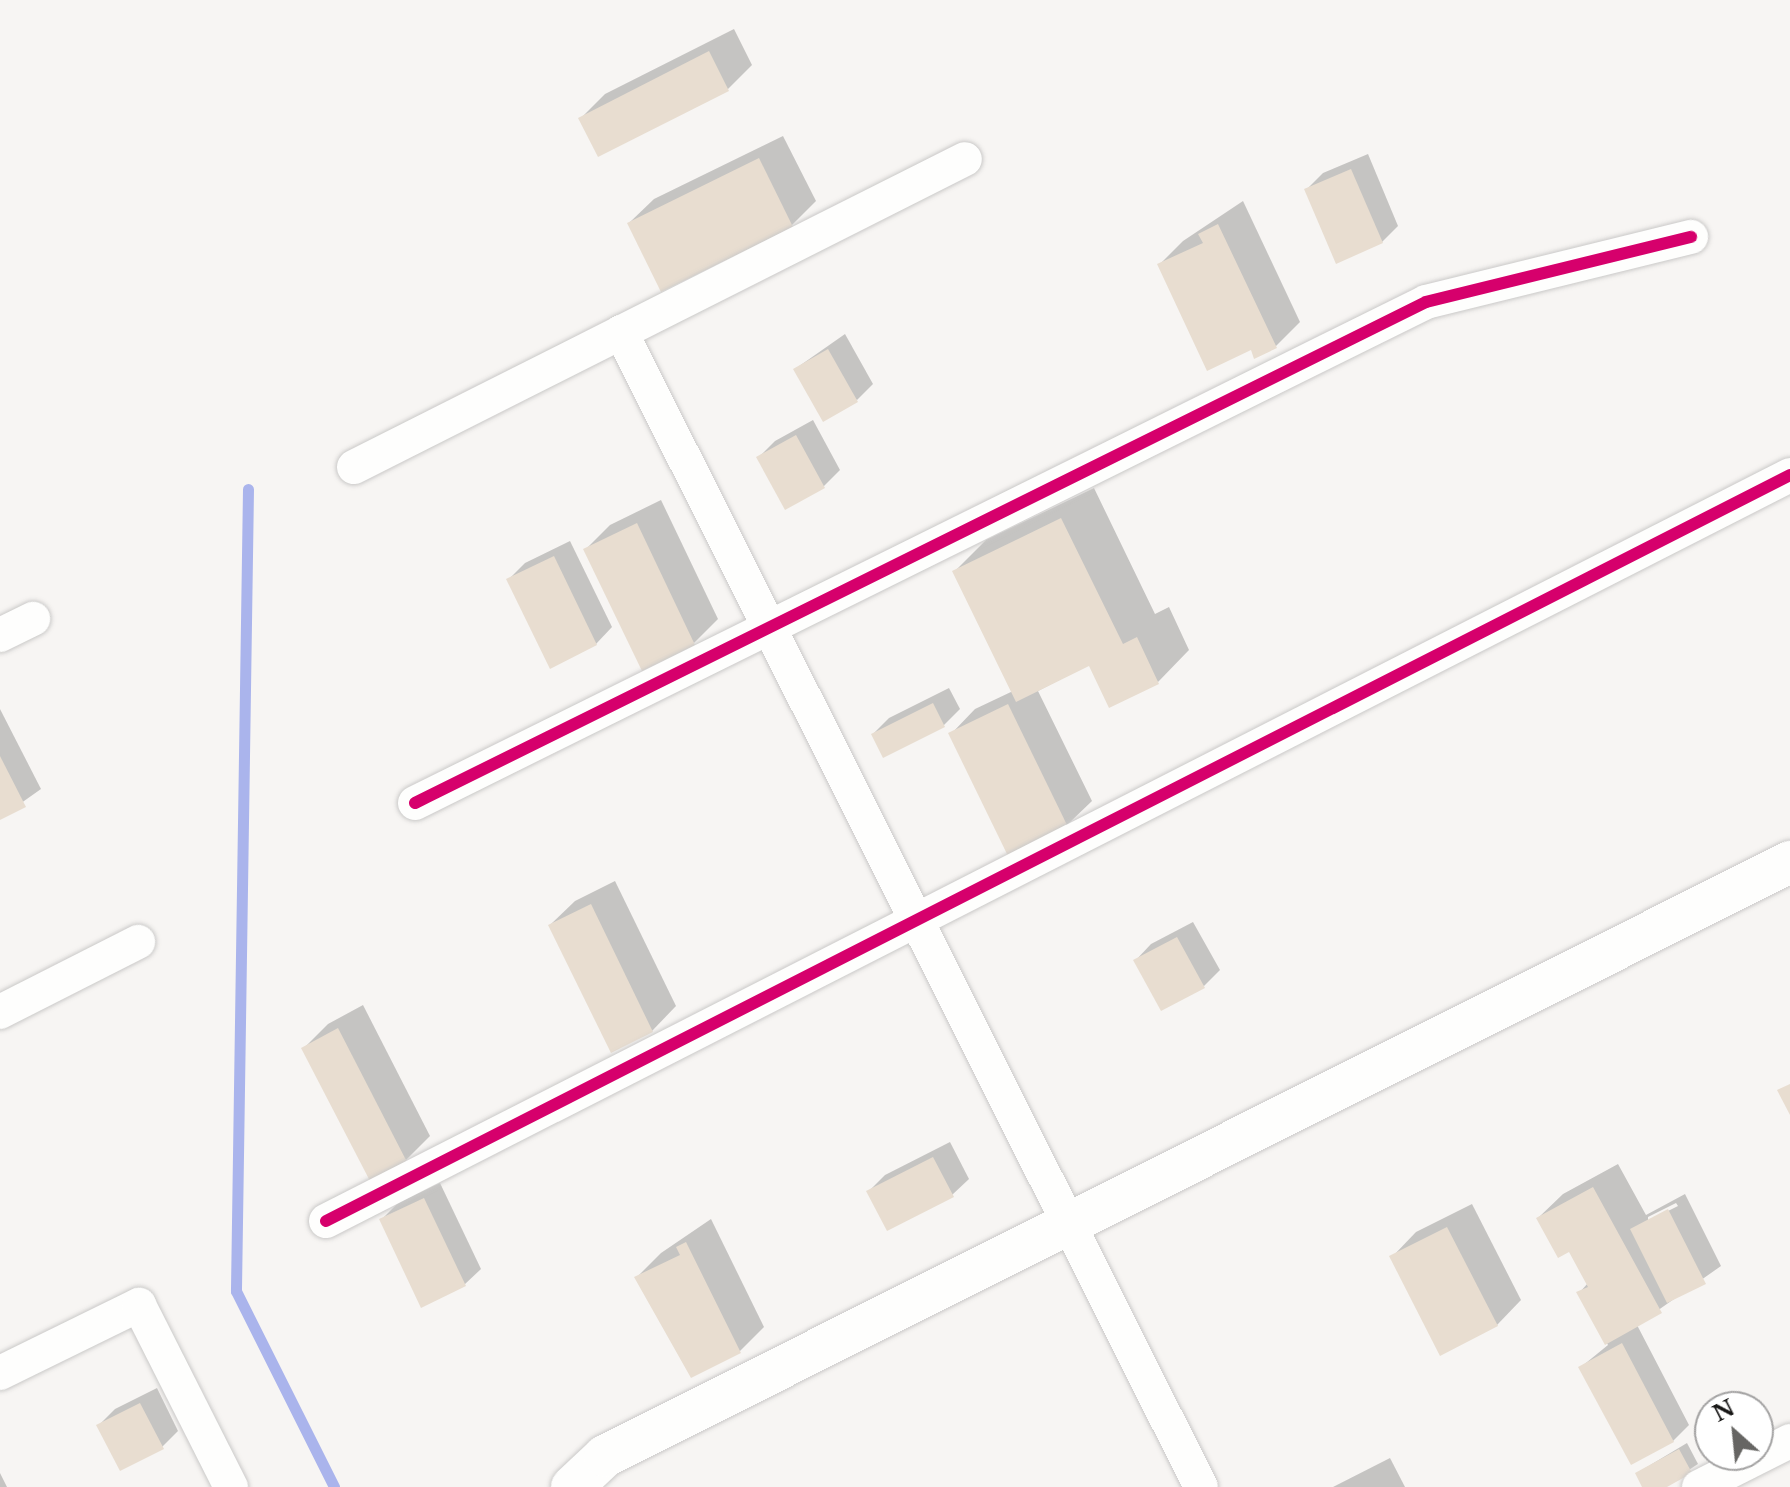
<!DOCTYPE html>
<html>
<head>
<meta charset="utf-8">
<style>
	body { margin:0 }
	#map { position:relative; width:1790px; height:1487px; overflow:hidden; background:#f7f5f3; font-family:"Libre Baskerville",serif }
	div>[style] { position:absolute }
	.shadow>* { inset:0; background:#0003 }
	.stream>* { height:11px; margin:-5.5px; padding:0 5.5px; transform-origin:5.5px; border-radius:5.5px; background:#aab4ec }
	.building>* { inset:0; background:#e8ddd0 }
	.roads { filter:drop-shadow(0 0 2px #cac9c8) drop-shadow(0 0 2px #cac9c8) }
	.minor>* { height:34px; margin:-17px; padding:0 17px; transform-origin:17px; border-radius:17px; background:#fefefd }
	.tertiary>* { height:42px; margin:-21px; padding:0 21px; transform-origin:21px; border-radius:21px; background:#fefefd }
	.cycleway>* { height:12px; margin:-6px; padding:0 6px; transform-origin:6px; border-radius:6px; background:#d6006c }
	span { translate:-50% -50%; white-space:nowrap; text-align:center; line-height:1.15; -webkit-text-stroke:8px #fff; paint-order:stroke }
	.north { position:absolute; left:1694px; top:1391px; width:80px; height:80px; box-sizing:border-box; background:#fff; border:2px solid #a3a2a2; border-radius:50%; rotate:333deg; font-size:22px; font-weight:700; line-height:32px; text-align:center; color:#181716 }
	.north::after { content:''; display:block; margin:auto; width:28px; height:36px; background:#666563; clip-path:polygon(50% 0,100% 100%,50% 72%,0 100%) }
</style>
</head>
<body>
<div id="map">
	<div class="shadow">
		<div style="clip-path:polygon(734px 29px,752px 65px,728px 89px,581px 118px,605px 94px)"></div>
		<div style="clip-path:polygon(783px 136px,816px 201px,791px 226px,629px 223px,654px 199px)"></div>
		<div style="clip-path:polygon(1368px 154px,1398px 226px,1382px 242px,1307px 189px,1323px 173px)"></div>
		<div style="clip-path:polygon(1243px 201px,1300px 322px,1276px 346px,1252px 347px,1159px 265px,1183px 241px)"></div>
		<div style="clip-path:polygon(845px 334px,873px 384px,857px 400px,795px 369px)"></div>
		<div style="clip-path:polygon(813px 420px,840px 470px,824px 486px,786px 507px,759px 457px,775px 441px)"></div>
		<div style="clip-path:polygon(1094px 488px,1155px 614px,1169px 607px,1189px 650px,1158px 682px,1090px 664px,1038px 691px,1092px 801px,1067px 825px,951px 734px,975px 709px,1013px 691px,954px 572px,986px 540px)"></div>
		<div style="clip-path:polygon(661px 500px,718px 619px,694px 643px,586px 549px,610px 525px)"></div>
		<div style="clip-path:polygon(570px 541px,612px 627px,596px 644px,509px 579px,525px 563px)"></div>
		<div style="clip-path:polygon(949px 688px,960px 709px,944px 725px,873px 734px,889px 718px)"></div>
		<div style="clip-path:polygon(0 709px,41px 789px,0 818px)"></div>
		<div style="clip-path:polygon(615px 881px,676px 1006px,652px 1031px,550px 925px,575px 901px)"></div>
		<div style="clip-path:polygon(1193px 922px,1220px 970px,1204px 986px,1135px 961px,1151px 944px)"></div>
		<div style="clip-path:polygon(363px 1005px,430px 1136px,406px 1160px,304px 1048px,328px 1024px)"></div>
		<div style="clip-path:polygon(950px 1142px,969px 1179px,952px 1195px,869px 1191px,885px 1175px)"></div>
		<div style="clip-path:polygon(evenodd,1618px 1164px,1646px 1215px,1685px 1194px,1721px 1266px,1637px 1325px,1689px 1425px,1673px 1441px,1581px 1367px,1608px 1345px,1579px 1293px,1588px 1283px,1570px 1249px,1538px 1218px,1563px 1194px,1618px 1164px,1676px 1203px,1678px 1206px,1648px 1221px,1648px 1217px,1676px 1203px)"></div>
		<div style="clip-path:polygon(440px 1183px,481px 1269px,464px 1285px,382px 1219px,398px 1203px)"></div>
		<div style="clip-path:polygon(1472px 1204px,1521px 1300px,1497px 1325px,1392px 1257px,1416px 1232px)"></div>
		<div style="clip-path:polygon(711px 1219px,764px 1327px,740px 1351px,692px 1375px,636px 1278px,661px 1253px)"></div>
		<div style="clip-path:polygon(157px 1388px,178px 1431px,162px 1447px,99px 1425px,115px 1409px)"></div>
		<div style="clip-path:polygon(1687px 1443px,1698px 1464px,1663px 1487px,1645px 1487px,1637px 1473px)"></div>
		<div style="clip-path:polygon(1390px 1458px,1405px 1487px,1333px 1487px)"></div>
		<div style="clip-path:polygon(0 1473px,7px 1487px,0 1487px)"></div>
	</div>
	<div class="stream">
		<div style="left:248px;top:489px;width:802px;rotate:90.86deg"></div>
		<div style="left:236px;top:1291px;width:219px;rotate:63.4deg"></div>
	</div>
	<div class="building">
		<div style="clip-path:polygon(709px 51px,729px 91px,598px 157px,578px 118px)"></div>
		<div style="clip-path:polygon(759px 158px,793px 227px,661px 292px,627px 223px)"></div>
		<div style="clip-path:polygon(1351px 169px,1383px 243px,1336px 264px,1304px 189px)"></div>
		<div style="clip-path:polygon(1218px 224px,1277px 348px,1254px 359px,1251px 350px,1207px 371px,1157px 264px,1203px 243px,1198px 234px)"></div>
		<div style="clip-path:polygon(828px 349px,858px 402px,823px 422px,793px 369px)"></div>
		<div style="clip-path:polygon(796px 435px,825px 488px,785px 510px,756px 457px)"></div>
		<div style="clip-path:polygon(1061px 518px,1123px 644px,1137px 637px,1159px 684px,1109px 708px,1089px 666px,1016px 702px,952px 571px)"></div>
		<div style="clip-path:polygon(637px 523px,695px 645px,642px 671px,583px 549px)"></div>
		<div style="clip-path:polygon(554px 556px,597px 645px,550px 669px,506px 579px)"></div>
		<div style="clip-path:polygon(933px 703px,945px 727px,883px 758px,871px 734px)"></div>
		<div style="clip-path:polygon(1008px 704px,1068px 827px,1008px 856px,948px 733px)"></div>
		<div style="clip-path:polygon(0 756px,26px 807px,0 820px)"></div>
		<div style="clip-path:polygon(591px 904px,653px 1032px,611px 1053px,548px 925px)"></div>
		<div style="clip-path:polygon(1177px 937px,1205px 988px,1161px 1011px,1133px 960px)"></div>
		<div style="clip-path:polygon(338px 1028px,407px 1162px,370px 1181px,301px 1048px)"></div>
		<div style="clip-path:polygon(1790px 1084px,1790px 1115px,1777px 1090px)"></div>
		<div style="clip-path:polygon(933px 1157px,954px 1197px,887px 1231px,866px 1191px)"></div>
		<div style="clip-path:polygon(1593px 1187px,1662px 1313px,1605px 1345px,1576px 1292px,1588px 1287px,1569px 1252px,1558px 1258px,1536px 1218px)"></div>
		<div style="clip-path:polygon(424px 1198px,466px 1286px,421px 1308px,379px 1219px)"></div>
		<div style="clip-path:polygon(1668px 1209px,1706px 1284px,1667px 1303px,1630px 1229px)"></div>
		<div style="clip-path:polygon(1447px 1227px,1498px 1326px,1440px 1356px,1389px 1256px)"></div>
		<div style="clip-path:polygon(686px 1242px,741px 1353px,691px 1378px,634px 1277px,680px 1255px,676px 1247px)"></div>
		<div style="clip-path:polygon(1622px 1343px,1674px 1442px,1631px 1465px,1578px 1367px)"></div>
		<div style="clip-path:polygon(140px 1403px,164px 1449px,120px 1471px,96px 1425px)"></div>
		<div style="clip-path:polygon(1679px 1449px,1692px 1473px,1667px 1487px,1642px 1487px,1635px 1473px)"></div>
	</div>
	<div class="roads">
		<div class="minor">
			<div style="left:621px;top:332px;width:1292px;rotate:63.34deg"></div>
			<div style="left:354px;top:467px;width:684px;rotate:-26.75deg"></div>
			<div style="left:0;top:635px;width:37px;rotate:-26deg"></div>
			<div style="left:415px;top:803px;width:1128px;rotate:-26.36deg"></div>
			<div style="left:1426px;top:302px;width:273px;rotate:-13.8deg"></div>
			<div style="left:0;top:1012px;width:155px;rotate:-26.9deg"></div>
			<div style="left:326px;top:1221px;width:1643px;rotate:-27deg"></div>
			<div style="left:0;top:1373px;width:155px;rotate:-26.1deg"></div>
			<div style="left:139px;top:1305px;width:204px;rotate:63.2deg"></div>
			<div style="left:1699px;top:1487px;width:102px;rotate:-26.8deg"></div>
		</div>
		<div class="tertiary">
			<div style="left:572px;top:1487px;width:45px;rotate:-43.2deg"></div>
			<div style="left:605px;top:1456px;width:1326px;rotate:-26.62deg"></div>
		</div>
	</div>
	<div class="cycleway">
		<div style="left:415px;top:803px;width:1128px;rotate:-26.36deg"></div>
		<div style="left:1426px;top:302px;width:273px;rotate:-13.8deg"></div>
		<div style="left:326px;top:1221px;width:1643px;rotate:-27deg"></div>
	</div>
	<div class="north">N</div>
</div>
</body>
</html>
